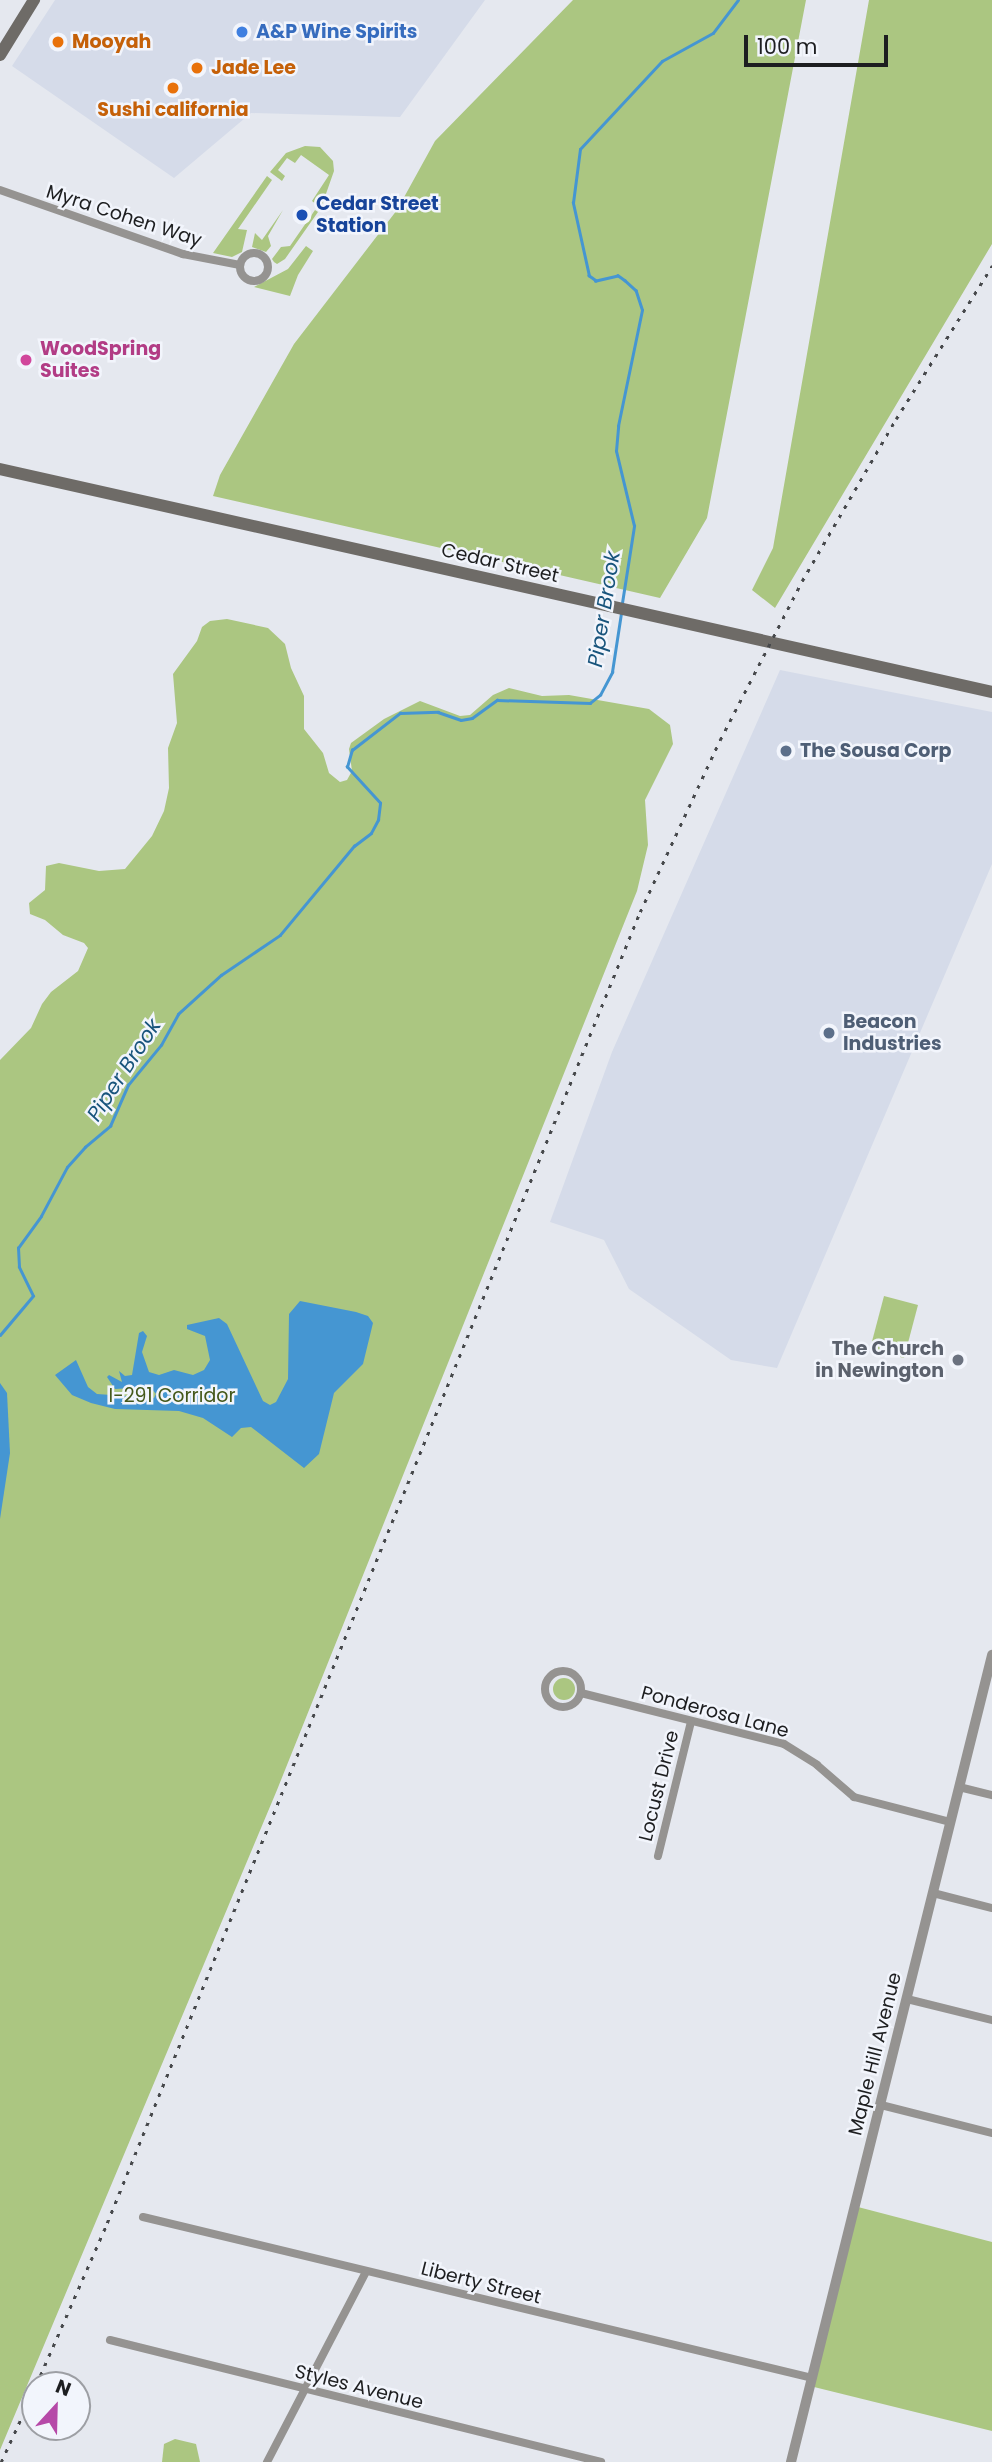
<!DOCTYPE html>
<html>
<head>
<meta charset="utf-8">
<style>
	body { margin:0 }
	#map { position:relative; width:992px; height:2462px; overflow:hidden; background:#e5e8ef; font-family:Poppins,sans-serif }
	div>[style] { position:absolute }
	.built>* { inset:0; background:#d5dbe9 }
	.green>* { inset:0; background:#abc681 }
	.round { border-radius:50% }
	.water>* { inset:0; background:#4596d2 }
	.stream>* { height:2.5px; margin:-1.25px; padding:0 1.25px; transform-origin:1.25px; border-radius:1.25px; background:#4596d2 }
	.minor>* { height:8px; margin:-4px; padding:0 4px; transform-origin:4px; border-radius:4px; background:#959391 }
	.minor>.ring { margin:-4px; padding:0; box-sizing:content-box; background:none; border:8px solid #959391; border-radius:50% }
	.tertiary>* { height:10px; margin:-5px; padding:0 5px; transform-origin:5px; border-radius:5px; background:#959391 }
	.secondary>* { height:12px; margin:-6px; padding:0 6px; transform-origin:6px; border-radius:6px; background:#6e6b67 }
	.rail>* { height:2.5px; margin-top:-1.25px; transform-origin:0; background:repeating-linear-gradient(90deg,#46484b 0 3.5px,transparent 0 10.5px) }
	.dots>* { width:19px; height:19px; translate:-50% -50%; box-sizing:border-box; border:4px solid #f2f5fc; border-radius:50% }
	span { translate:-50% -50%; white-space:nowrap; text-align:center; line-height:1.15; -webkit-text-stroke:5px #f2f5fc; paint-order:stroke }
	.shop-label { font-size:19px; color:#366cbe; font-weight:700 }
	.left { translate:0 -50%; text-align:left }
	.food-label { font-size:19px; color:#c56008; font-weight:700 }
	.transit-label { font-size:19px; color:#164399; font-weight:700 }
	.street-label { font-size:19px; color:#1d1e20 }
	.hotel-label { font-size:19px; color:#b23c85; font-weight:700 }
	.service-label { font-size:19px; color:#4e5e75; font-weight:700 }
	.worship-label { font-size:19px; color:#5b616d; font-weight:700 }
	.right { translate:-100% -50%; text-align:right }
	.park-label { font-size:19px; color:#44581a }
	.water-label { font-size:21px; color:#18547c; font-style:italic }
	.north { position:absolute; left:21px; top:2371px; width:70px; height:70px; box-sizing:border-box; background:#f2f5fc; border:2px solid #9d9fa4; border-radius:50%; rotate:22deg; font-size:19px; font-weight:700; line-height:28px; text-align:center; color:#1d1e20 }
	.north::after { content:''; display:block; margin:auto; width:24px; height:32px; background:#b649a8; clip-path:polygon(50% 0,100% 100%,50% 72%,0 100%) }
	.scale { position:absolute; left:744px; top:35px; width:144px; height:32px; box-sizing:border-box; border:4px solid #1d1e20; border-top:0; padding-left:9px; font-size:21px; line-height:24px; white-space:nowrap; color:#1d1e20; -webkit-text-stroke:5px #f2f5fc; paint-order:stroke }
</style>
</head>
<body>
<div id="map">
	<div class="built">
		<div style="clip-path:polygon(55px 0,485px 0,400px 117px,251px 113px,174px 178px,12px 66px)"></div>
		<div style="clip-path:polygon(780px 670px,992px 712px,992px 864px,777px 1368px,731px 1360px,629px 1289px,604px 1240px,550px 1222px,612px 1052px)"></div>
	</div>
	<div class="green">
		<div style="clip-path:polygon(573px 0,806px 0,707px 518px,660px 598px,213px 496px,220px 475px,294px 344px,397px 210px,435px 141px)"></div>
		<div style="clip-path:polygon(869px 0,992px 0,992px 244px,775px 608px,752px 590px,773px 548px)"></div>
		<div style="clip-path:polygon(305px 146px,320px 147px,333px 161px,334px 171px,321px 208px,312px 201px,329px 175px,301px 155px,295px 163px,287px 158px,278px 170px,285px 176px,282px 181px,270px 172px,286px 153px)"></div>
		<div style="clip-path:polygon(267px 176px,272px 180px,238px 229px,247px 230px,242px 252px,232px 257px,213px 253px)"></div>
		<div style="clip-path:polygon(283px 210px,268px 236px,271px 246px,266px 252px,252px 247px,255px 233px,262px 240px)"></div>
		<div style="clip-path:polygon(315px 210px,318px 212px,285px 259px,277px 264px,274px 262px,272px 259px,281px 247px,290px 246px)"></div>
		<div style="clip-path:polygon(306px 246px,313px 251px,298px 275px,290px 296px,254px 287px,288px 269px)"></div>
		<div style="clip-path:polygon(227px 619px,268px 628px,285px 644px,291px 668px,304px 696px,304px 729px,323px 753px,329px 773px,340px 782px,347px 780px,352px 771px,349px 749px,351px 743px,384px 719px,420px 701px,460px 716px,470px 715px,493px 695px,509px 688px,542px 696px,569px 695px,649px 709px,670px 725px,673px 744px,645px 800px,648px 845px,637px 891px,277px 1790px,0 2450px,0 1060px,31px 1028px,42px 1004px,51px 992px,78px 971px,88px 948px,84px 943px,63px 935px,45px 920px,30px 914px,29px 903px,45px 890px,46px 866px,59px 863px,99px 871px,125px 869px,152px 836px,164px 811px,169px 788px,168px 748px,177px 723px,173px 674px,197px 641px,202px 627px,210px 621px)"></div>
		<div style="clip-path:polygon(884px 1296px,918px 1305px,904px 1358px,870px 1349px)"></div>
		<div class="round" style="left:553px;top:1678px;width:22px;height:22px"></div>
		<div style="clip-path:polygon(858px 2207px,992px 2242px,992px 2431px,810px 2386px)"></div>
		<div style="clip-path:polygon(175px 2439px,196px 2444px,200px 2462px,162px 2462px,164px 2444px)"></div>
	</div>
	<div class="water">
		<div style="clip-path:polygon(300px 1301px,356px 1312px,368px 1316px,373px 1323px,363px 1364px,334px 1393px,319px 1454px,304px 1468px,251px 1427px,241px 1428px,232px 1437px,203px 1418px,179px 1411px,115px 1409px,91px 1403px,72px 1395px,55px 1375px,76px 1360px,88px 1387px,97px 1394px,154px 1398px,156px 1394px,150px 1387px,115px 1389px,107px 1377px,109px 1375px,122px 1382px,119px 1371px,125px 1376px,132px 1375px,139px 1333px,143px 1331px,147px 1336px,142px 1352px,149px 1372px,159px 1375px,174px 1370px,193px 1375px,204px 1370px,210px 1360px,205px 1336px,187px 1329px,187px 1325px,219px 1318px,227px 1324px,263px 1401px,270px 1405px,276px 1402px,288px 1379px,289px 1314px)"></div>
		<div style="clip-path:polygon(0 1383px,7px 1393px,10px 1453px,0 1519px)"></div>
	</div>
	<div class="stream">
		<div style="left:622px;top:603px;width:78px;rotate:-81.1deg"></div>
		<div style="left:634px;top:526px;width:77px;rotate:-103.5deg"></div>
		<div style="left:616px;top:451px;width:25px;rotate:-85deg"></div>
		<div style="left:618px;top:426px;width:118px;rotate:-78.3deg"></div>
		<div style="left:642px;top:310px;width:20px;rotate:-108deg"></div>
		<div style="left:636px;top:291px;width:15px;rotate:-138deg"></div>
		<div style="left:625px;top:281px;width:9px;rotate:-144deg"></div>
		<div style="left:618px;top:276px;width:23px;rotate:167deg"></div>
		<div style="left:596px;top:281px;width:9px;rotate:-144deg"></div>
		<div style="left:589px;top:276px;width:75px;rotate:-102.4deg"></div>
		<div style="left:573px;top:203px;width:54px;rotate:-82.6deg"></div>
		<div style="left:580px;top:149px;width:120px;rotate:-47deg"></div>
		<div style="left:662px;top:61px;width:58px;rotate:-28.8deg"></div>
		<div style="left:713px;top:33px;width:41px;rotate:-52.9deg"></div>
		<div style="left:0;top:1335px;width:51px;rotate:-49.8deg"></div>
		<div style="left:33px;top:1296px;width:32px;rotate:-116deg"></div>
		<div style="left:19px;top:1267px;width:19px;rotate:-93deg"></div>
		<div style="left:18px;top:1248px;width:39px;rotate:-54deg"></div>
		<div style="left:41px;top:1216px;width:55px;rotate:-62deg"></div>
		<div style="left:67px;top:1167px;width:27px;rotate:-48deg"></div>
		<div style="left:85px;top:1147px;width:33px;rotate:-40deg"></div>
		<div style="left:110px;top:1126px;width:45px;rotate:-66.3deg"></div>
		<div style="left:128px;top:1085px;width:52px;rotate:-50.5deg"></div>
		<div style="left:161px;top:1045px;width:35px;rotate:-61deg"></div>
		<div style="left:178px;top:1014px;width:58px;rotate:-42.2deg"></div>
		<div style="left:221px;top:975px;width:71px;rotate:-34.1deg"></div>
		<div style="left:280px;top:935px;width:116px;rotate:-50.3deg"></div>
		<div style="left:354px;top:846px;width:21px;rotate:-37deg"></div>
		<div style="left:371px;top:833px;width:15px;rotate:-62deg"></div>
		<div style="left:378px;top:820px;width:17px;rotate:-83deg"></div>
		<div style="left:380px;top:803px;width:49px;rotate:-132.5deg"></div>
		<div style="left:347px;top:767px;width:18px;rotate:-74deg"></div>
		<div style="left:352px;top:750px;width:61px;rotate:-37.6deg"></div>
		<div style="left:400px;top:713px;width:38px;rotate:-2deg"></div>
		<div style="left:438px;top:712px;width:24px;rotate:19deg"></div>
		<div style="left:461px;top:720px;width:11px;rotate:-10deg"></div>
		<div style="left:472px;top:718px;width:31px;rotate:-36deg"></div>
		<div style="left:497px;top:700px;width:93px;rotate:1.8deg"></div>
		<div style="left:590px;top:703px;width:13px;rotate:-39deg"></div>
		<div style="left:600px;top:695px;width:26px;rotate:-62deg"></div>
		<div style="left:612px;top:672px;width:60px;rotate:-81.3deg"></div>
	</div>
	<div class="minor">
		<div style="left:0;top:190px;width:194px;rotate:19.3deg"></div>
		<div style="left:183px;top:254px;width:58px;rotate:10.9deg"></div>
		<div class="ring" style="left:240px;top:253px;width:20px;height:20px"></div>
		<div class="ring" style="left:545px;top:1671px;width:28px;height:28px"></div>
		<div style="left:581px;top:1693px;width:209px;rotate:14.1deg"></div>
		<div style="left:784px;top:1744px;width:39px;rotate:32deg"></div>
		<div style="left:817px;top:1765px;width:49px;rotate:40.9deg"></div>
		<div style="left:854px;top:1797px;width:99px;rotate:14.6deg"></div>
		<div style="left:959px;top:1787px;width:34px;rotate:14deg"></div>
		<div style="left:658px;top:1856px;width:138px;rotate:-76.2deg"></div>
		<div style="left:933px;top:1893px;width:61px;rotate:14.3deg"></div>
		<div style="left:907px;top:1999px;width:88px;rotate:13.9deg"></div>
		<div style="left:881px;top:2105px;width:114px;rotate:14.2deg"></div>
		<div style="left:143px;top:2217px;width:688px;rotate:13.53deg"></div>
		<div style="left:110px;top:2340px;width:506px;rotate:13.95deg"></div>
		<div style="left:267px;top:2462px;width:214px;rotate:-62.5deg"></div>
	</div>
	<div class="tertiary">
		<div style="left:791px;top:2462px;width:832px;rotate:-76.01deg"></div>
	</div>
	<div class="secondary">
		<div style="left:0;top:55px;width:65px;rotate:-58.3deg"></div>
		<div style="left:0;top:469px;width:1017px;rotate:12.67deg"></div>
	</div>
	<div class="rail">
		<div style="left:36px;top:2385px;width:177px;rotate:-66.3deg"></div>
		<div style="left:107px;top:2223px;width:1415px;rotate:-67.88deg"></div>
		<div style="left:640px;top:912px;width:190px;rotate:-65.1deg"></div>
		<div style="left:720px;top:740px;width:179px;rotate:-62.7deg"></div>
		<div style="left:802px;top:581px;width:187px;rotate:-59.9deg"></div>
		<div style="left:896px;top:419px;width:181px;rotate:-57.9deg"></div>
		<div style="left:1px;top:2462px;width:81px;rotate:-65.3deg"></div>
	</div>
	<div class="dots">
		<div style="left:242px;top:32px;background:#3f7fe0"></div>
		<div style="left:58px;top:42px;background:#e8710a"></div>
		<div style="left:197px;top:68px;background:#e8710a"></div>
		<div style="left:173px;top:88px;background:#e8710a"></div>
		<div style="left:302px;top:215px;background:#1a4fb4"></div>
		<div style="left:26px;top:360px;background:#d1479c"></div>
		<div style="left:786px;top:751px;background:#5c6f8a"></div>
		<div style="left:829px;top:1033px;background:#5c6f8a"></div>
		<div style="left:958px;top:1360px;background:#6b7280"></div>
	</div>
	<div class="shop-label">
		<span class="left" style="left:256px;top:32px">A&amp;P Wine Spirits</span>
	</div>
	<div class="food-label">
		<span class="left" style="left:72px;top:42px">Mooyah</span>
		<span class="left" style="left:211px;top:68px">Jade Lee</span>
		<span style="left:173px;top:110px">Sushi california</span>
	</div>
	<div class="transit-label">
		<span class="left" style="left:316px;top:215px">Cedar Street<br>Station</span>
	</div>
	<div class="street-label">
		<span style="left:124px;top:216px;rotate:18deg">Myra Cohen Way</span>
		<span style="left:500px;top:563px;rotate:13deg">Cedar Street</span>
		<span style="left:715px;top:1712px;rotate:15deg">Ponderosa Lane</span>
		<span style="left:659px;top:1786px;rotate:-76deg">Locust Drive</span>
		<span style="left:875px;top:2054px;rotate:-76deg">Maple Hill Avenue</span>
		<span style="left:481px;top:2283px;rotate:14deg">Liberty Street</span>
		<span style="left:359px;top:2387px;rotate:14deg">Styles Avenue</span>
	</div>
	<div class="hotel-label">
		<span class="left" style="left:40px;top:360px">WoodSpring<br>Suites</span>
	</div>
	<div class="service-label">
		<span class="left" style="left:800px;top:751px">The Sousa Corp</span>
		<span class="left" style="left:843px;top:1033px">Beacon<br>Industries</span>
	</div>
	<div class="worship-label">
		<span class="right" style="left:944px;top:1360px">The Church<br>in Newington</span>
	</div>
	<div class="park-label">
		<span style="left:172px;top:1396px">I-291 Corridor</span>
	</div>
	<div class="water-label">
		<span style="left:604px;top:609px;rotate:-81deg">Piper Brook</span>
		<span style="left:124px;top:1070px;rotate:-57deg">Piper Brook</span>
	</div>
	<div class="north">N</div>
	<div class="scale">100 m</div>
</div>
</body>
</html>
